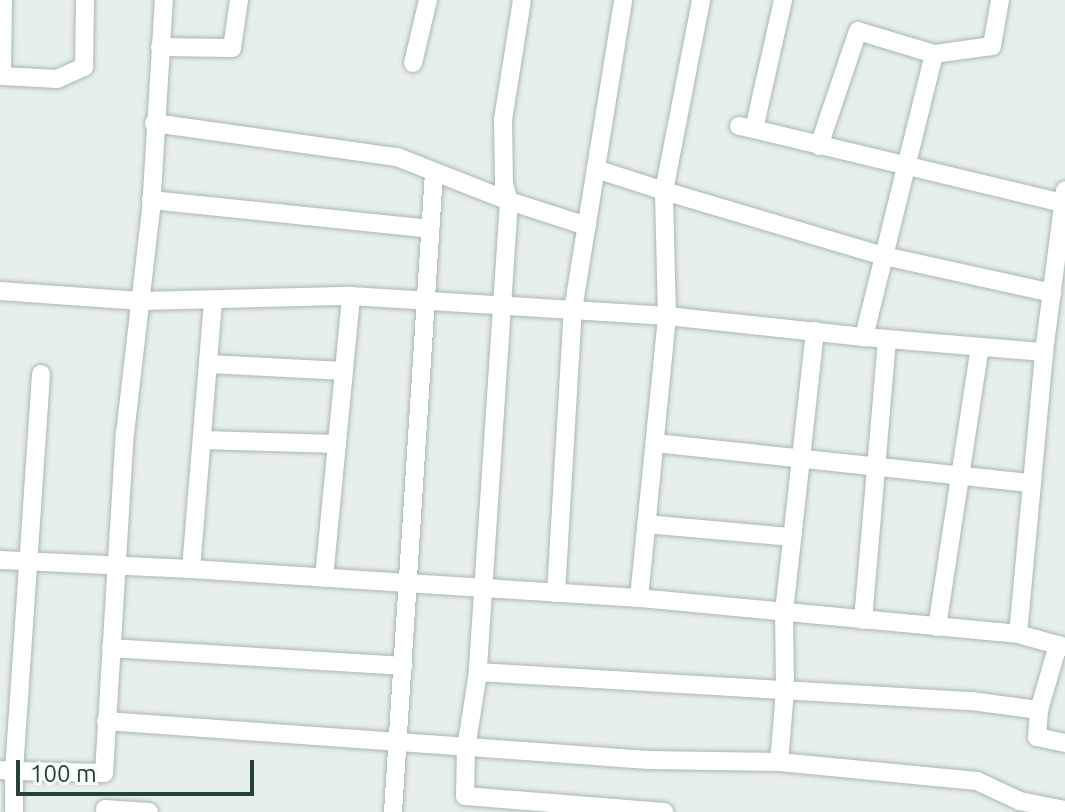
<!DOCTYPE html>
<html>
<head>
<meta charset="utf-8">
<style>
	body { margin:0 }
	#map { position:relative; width:1065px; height:812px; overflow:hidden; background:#e6efeb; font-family:Ubuntu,sans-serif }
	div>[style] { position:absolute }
	.roads { filter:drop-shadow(0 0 2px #a8b8b2) drop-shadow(0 0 2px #a8b8b2) }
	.street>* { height:18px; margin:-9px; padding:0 9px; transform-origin:9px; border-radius:9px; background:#fff }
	span { translate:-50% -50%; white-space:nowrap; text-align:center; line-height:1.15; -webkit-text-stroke:8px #f7fbf9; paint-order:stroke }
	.scale { position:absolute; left:16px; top:760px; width:238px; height:36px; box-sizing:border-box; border:4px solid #24423a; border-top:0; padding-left:10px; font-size:24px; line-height:28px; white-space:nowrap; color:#24423a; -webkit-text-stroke:6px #f7fbf9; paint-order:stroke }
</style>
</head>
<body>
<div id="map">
	<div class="roads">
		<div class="street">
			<div style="left:3px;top:0;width:76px;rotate:90.8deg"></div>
			<div style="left:2px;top:76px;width:55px;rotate:3.1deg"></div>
			<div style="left:57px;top:79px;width:30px;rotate:-24deg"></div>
			<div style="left:84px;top:67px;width:67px;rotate:-89.1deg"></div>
			<div style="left:522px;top:0;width:121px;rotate:99deg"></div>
			<div style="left:503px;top:120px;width:64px;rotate:89.1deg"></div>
			<div style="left:504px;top:184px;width:18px;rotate:74deg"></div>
			<div style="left:509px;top:201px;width:472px;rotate:93.8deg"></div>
			<div style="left:478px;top:672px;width:495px;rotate:3.4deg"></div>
			<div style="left:972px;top:701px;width:68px;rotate:7.7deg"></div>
			<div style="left:1039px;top:710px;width:68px;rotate:-73.7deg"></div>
			<div style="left:1000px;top:0;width:47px;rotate:99.9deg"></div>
			<div style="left:992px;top:46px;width:59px;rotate:172.1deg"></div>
			<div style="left:934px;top:54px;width:292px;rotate:103.9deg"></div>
			<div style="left:864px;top:337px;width:181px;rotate:4.8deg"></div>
			<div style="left:1044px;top:352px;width:163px;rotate:-82.6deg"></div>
			<div style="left:160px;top:47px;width:72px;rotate:0.8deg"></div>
			<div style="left:232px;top:48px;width:49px;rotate:-81.7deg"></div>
			<div style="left:413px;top:63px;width:65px;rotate:-76.6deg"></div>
			<div style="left:154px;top:123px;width:245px;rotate:8deg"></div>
			<div style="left:397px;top:157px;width:120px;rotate:21.4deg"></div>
			<div style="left:509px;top:201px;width:82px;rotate:17.8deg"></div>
			<div style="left:739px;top:126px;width:15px;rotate:11deg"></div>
			<div style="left:754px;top:129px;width:132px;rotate:-77.3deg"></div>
			<div style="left:754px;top:129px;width:318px;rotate:13.5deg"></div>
			<div style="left:819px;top:146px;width:121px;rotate:-71.3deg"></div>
			<div style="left:858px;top:31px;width:79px;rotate:16.8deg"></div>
			<div style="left:596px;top:169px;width:71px;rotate:17.9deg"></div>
			<div style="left:664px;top:191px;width:195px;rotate:-79deg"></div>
			<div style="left:151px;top:200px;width:281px;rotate:5.9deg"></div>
			<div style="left:0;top:291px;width:141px;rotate:4.1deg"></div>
			<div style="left:141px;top:301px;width:210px;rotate:-1.4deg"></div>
			<div style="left:351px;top:296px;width:317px;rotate:3.6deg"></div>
			<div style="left:667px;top:316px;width:198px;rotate:6.1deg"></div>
			<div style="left:209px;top:364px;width:135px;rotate:3deg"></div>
			<div style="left:203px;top:440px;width:134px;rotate:1.7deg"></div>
			<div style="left:655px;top:443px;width:379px;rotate:6.1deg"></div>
			<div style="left:646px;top:524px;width:147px;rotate:5.1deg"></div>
			<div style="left:0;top:560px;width:191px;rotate:2.7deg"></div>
			<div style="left:191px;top:569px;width:449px;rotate:3.7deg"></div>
			<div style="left:639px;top:598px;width:381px;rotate:5.4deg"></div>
			<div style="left:1018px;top:634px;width:283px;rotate:-84.7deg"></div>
			<div style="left:191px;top:569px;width:270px;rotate:-85.3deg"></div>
			<div style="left:324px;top:578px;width:283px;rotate:-84.5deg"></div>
			<div style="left:556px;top:593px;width:284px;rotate:-86.6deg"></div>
			<div style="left:573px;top:310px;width:314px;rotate:-80.8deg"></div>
			<div style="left:639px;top:598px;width:283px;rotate:-84.3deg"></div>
			<div style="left:667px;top:316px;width:125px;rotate:-91.4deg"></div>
			<div style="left:664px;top:191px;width:229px;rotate:16.5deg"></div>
			<div style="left:884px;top:256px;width:172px;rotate:12.4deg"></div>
			<div style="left:863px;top:620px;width:282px;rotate:-85.1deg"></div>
			<div style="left:937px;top:627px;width:283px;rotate:-81.3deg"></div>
			<div style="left:1018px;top:634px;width:49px;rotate:15.5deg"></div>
			<div style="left:111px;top:648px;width:293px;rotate:3.5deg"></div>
			<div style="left:478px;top:672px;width:78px;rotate:98.9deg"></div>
			<div style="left:466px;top:749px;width:47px;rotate:91.2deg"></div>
			<div style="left:465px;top:796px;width:200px;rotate:4.6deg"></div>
			<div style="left:1039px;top:710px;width:27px;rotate:94deg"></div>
			<div style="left:1037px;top:737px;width:29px;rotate:12deg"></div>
			<div style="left:106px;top:721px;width:544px;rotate:4.11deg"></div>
			<div style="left:649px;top:760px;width:130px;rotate:0.9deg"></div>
			<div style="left:779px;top:762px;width:72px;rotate:-85.2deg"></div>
			<div style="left:785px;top:690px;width:78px;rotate:-90.7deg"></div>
			<div style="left:784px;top:612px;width:283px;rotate:-83.7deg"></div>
			<div style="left:779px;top:762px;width:199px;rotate:5.5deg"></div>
			<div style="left:977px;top:781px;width:47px;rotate:24.9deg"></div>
			<div style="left:1020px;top:801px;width:46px;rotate:11.3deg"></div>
			<div style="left:0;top:770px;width:14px;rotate:4deg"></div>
			<div style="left:14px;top:771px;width:398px;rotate:-86.1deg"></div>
			<div style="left:105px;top:809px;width:44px;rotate:3.9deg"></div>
			<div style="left:14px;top:812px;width:41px;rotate:-90deg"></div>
			<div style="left:14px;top:771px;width:90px;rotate:1.3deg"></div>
			<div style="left:104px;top:773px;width:340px;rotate:-86.5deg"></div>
			<div style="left:125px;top:434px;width:226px;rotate:-83.4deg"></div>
			<div style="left:151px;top:210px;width:210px;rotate:-86.5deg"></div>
			<div style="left:393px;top:812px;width:640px;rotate:-86.33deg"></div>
		</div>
	</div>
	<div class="scale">100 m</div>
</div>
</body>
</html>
